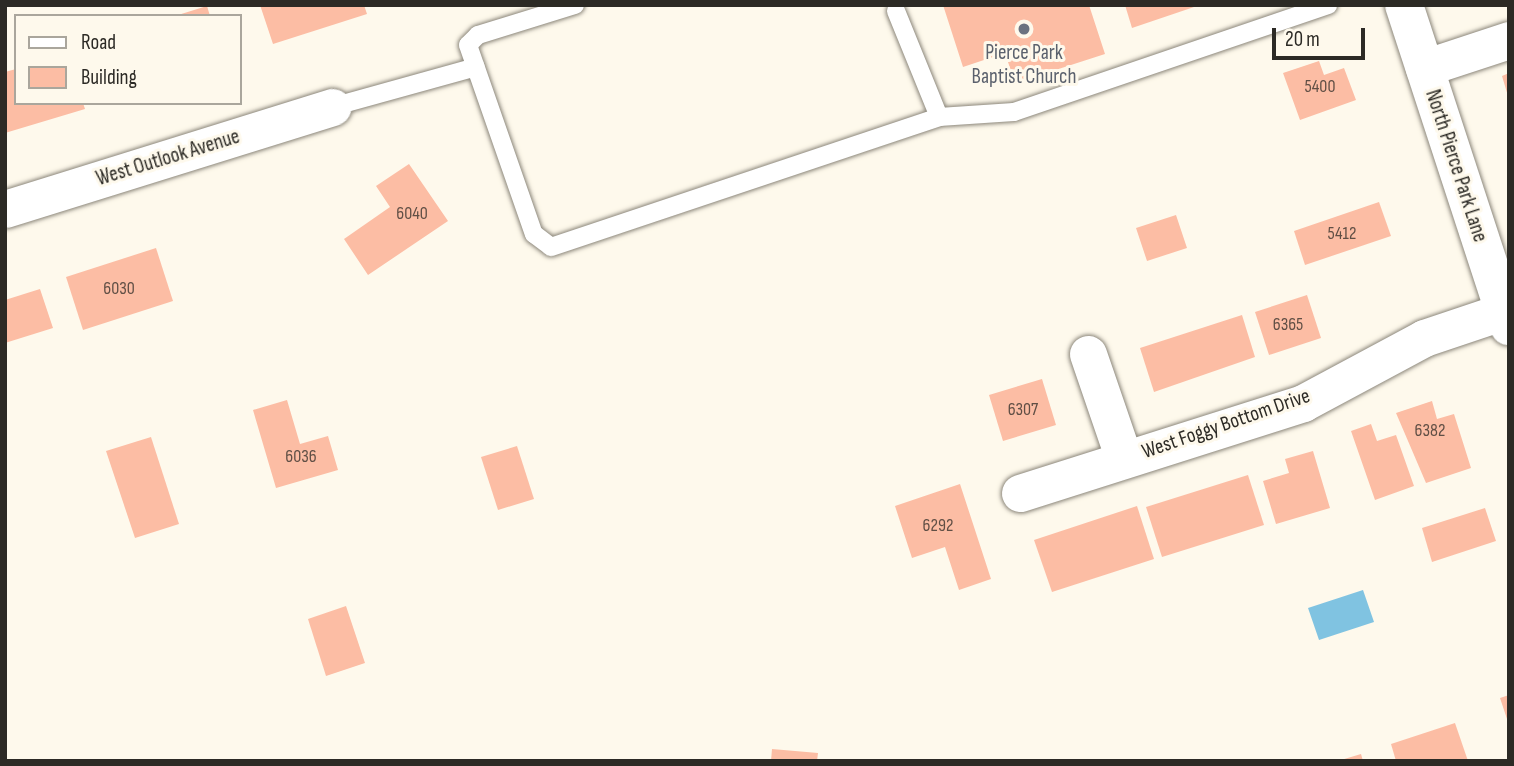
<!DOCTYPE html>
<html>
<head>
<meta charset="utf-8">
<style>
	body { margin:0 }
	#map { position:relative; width:1514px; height:766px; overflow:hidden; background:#fef9ec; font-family:"Sofia Sans Condensed",sans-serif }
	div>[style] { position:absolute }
	.water>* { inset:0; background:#80c3e1 }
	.building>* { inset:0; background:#fcbda4 }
	.roads { filter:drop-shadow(0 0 2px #8c877b) drop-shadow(0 0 2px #8c877b) }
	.lane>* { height:18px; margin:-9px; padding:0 9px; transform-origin:9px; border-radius:9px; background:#fff }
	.street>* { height:37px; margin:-18.5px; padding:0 18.5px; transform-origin:18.5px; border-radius:18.5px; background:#fff }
	.secondary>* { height:38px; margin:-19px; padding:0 19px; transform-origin:19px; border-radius:19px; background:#fff }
	.dots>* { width:19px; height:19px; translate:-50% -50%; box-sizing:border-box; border:4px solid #fef9ec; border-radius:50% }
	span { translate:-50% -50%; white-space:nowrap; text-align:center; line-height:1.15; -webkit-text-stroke:6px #fef9ec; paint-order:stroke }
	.number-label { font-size:18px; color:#604f45 }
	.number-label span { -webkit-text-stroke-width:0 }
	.worship-label { font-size:21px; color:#5b616d }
	.street-label { font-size:21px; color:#2c2a25 }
	.frame { position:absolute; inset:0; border:7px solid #2c2a25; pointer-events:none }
	.legend { position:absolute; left:14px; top:14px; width:228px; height:91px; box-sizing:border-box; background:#fef9ec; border:2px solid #aaa69c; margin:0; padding:9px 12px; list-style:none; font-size:21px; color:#2c2a25 }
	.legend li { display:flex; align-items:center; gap:14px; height:35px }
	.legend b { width:35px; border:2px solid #aaa69c }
	.scale { position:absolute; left:1272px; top:28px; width:93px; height:32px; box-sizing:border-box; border:4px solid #2c2a25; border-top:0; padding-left:9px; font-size:21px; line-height:24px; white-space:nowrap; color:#2c2a25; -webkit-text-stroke:5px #fef9ec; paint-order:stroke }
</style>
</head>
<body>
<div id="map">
	<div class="water">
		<div style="clip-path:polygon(1363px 590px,1374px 622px,1319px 640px,1308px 608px)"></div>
	</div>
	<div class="building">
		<div style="clip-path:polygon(260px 5px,364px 5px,367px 14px,273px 44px)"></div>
		<div style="clip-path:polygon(943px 5px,1089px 5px,1105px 54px,1015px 83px,1005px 53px,963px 67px)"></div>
		<div style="clip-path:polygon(1125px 5px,1197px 5px,1197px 6px,1132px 28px)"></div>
		<div style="clip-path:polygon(207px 6px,210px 16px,178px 16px,178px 15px)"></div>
		<div style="clip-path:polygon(1319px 61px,1324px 75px,1344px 68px,1356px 100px,1300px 120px,1283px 73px)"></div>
		<div style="clip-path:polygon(16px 69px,16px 103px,83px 103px,85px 109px,5px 133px,5px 72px)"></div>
		<div style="clip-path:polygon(1509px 73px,1509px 96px,1508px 96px,1502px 76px)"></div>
		<div style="clip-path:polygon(409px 164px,448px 221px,368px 275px,344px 239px,390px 207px,376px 186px)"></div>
		<div style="clip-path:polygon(1379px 202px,1391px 236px,1305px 265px,1294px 231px)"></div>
		<div style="clip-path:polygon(1176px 215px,1187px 248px,1147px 261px,1136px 228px)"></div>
		<div style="clip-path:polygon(156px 248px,173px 301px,83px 330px,66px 277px)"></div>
		<div style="clip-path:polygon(40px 289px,53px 328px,5px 343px,5px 300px)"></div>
		<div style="clip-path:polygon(1307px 295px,1321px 338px,1269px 355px,1255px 312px)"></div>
		<div style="clip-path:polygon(1242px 315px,1255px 357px,1154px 392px,1140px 348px)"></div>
		<div style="clip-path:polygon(1042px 379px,1056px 425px,1003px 441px,989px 395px)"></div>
		<div style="clip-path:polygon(287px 400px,300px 444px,328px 436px,338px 470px,276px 488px,253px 410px)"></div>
		<div style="clip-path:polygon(1432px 401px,1437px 419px,1454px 414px,1471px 468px,1426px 483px,1396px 413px)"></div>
		<div style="clip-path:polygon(1371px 424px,1377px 441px,1396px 435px,1414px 486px,1375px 500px,1351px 431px)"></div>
		<div style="clip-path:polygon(151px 437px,179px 524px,135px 538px,106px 451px)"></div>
		<div style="clip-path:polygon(517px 446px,534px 499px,498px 510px,481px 457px)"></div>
		<div style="clip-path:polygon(1313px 451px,1330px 508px,1276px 524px,1263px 481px,1289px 473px,1285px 459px)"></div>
		<div style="clip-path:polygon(1248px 475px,1264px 525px,1162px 557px,1146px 507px)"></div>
		<div style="clip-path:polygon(960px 484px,991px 579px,959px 590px,945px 547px,912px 558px,895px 506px)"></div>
		<div style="clip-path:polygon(1137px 506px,1154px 559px,1052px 592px,1034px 540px)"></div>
		<div style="clip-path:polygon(1485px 508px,1496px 541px,1432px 562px,1422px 528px)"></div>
		<div style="clip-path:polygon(346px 606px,365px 663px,326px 676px,308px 619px)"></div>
		<div style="clip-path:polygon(1509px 695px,1509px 722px,1508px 722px,1500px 698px)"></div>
		<div style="clip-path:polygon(1455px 723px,1468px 761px,1396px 761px,1391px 744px)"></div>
		<div style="clip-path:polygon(772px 749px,818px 753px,817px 761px,771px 761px)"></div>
		<div style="clip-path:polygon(1361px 754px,1363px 761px,1341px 761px,1341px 760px)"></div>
	</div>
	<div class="roads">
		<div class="lane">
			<div style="left:575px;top:5px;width:102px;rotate:162.8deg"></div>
			<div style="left:478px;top:35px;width:14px;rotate:135deg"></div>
			<div style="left:468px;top:45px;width:200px;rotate:70.8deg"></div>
			<div style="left:534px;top:234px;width:21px;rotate:37deg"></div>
			<div style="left:551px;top:247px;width:409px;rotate:-18.5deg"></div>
			<div style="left:939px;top:117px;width:75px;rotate:-3.8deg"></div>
			<div style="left:1014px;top:112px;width:332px;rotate:-18.8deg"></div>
			<div style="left:896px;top:11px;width:114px;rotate:67.9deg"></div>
			<div style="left:332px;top:107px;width:149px;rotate:-15.5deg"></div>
		</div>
		<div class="street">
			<div style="left:1424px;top:68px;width:89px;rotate:-18.2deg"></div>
			<div style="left:5px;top:209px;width:343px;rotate:-17.3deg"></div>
			<div style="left:1088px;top:354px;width:111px;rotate:71.1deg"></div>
			<div style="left:1020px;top:493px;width:297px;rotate:-17.6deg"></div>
			<div style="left:1303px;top:403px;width:137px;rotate:-28.2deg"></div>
			<div style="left:1424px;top:338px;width:84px;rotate:-18.6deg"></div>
		</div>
		<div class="secondary">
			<div style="left:1404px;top:5px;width:338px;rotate:71.9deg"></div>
		</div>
	</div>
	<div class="dots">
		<div style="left:1024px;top:29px;background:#6b7280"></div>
	</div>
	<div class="number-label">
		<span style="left:1320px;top:87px">5400</span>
		<span style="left:412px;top:214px">6040</span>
		<span style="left:1342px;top:234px">5412</span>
		<span style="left:119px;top:289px">6030</span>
		<span style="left:1288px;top:325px">6365</span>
		<span style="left:1023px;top:410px">6307</span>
		<span style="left:1430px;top:431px">6382</span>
		<span style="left:301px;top:457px">6036</span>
		<span style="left:938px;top:526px">6292</span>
	</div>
	<div class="worship-label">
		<span style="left:1024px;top:65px">Pierce Park<br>Baptist Church</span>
	</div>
	<div class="street-label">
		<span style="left:168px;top:158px;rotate:-17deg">West Outlook Avenue</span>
		<span style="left:1456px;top:166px;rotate:72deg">North Pierce Park Lane</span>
		<span style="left:1226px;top:424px;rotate:-19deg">West Foggy Bottom Drive</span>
	</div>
	<div class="frame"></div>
	<ul class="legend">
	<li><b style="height:9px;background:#fff"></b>Road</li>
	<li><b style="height:19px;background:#fcbda4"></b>Building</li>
	</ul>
	<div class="scale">20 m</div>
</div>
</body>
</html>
